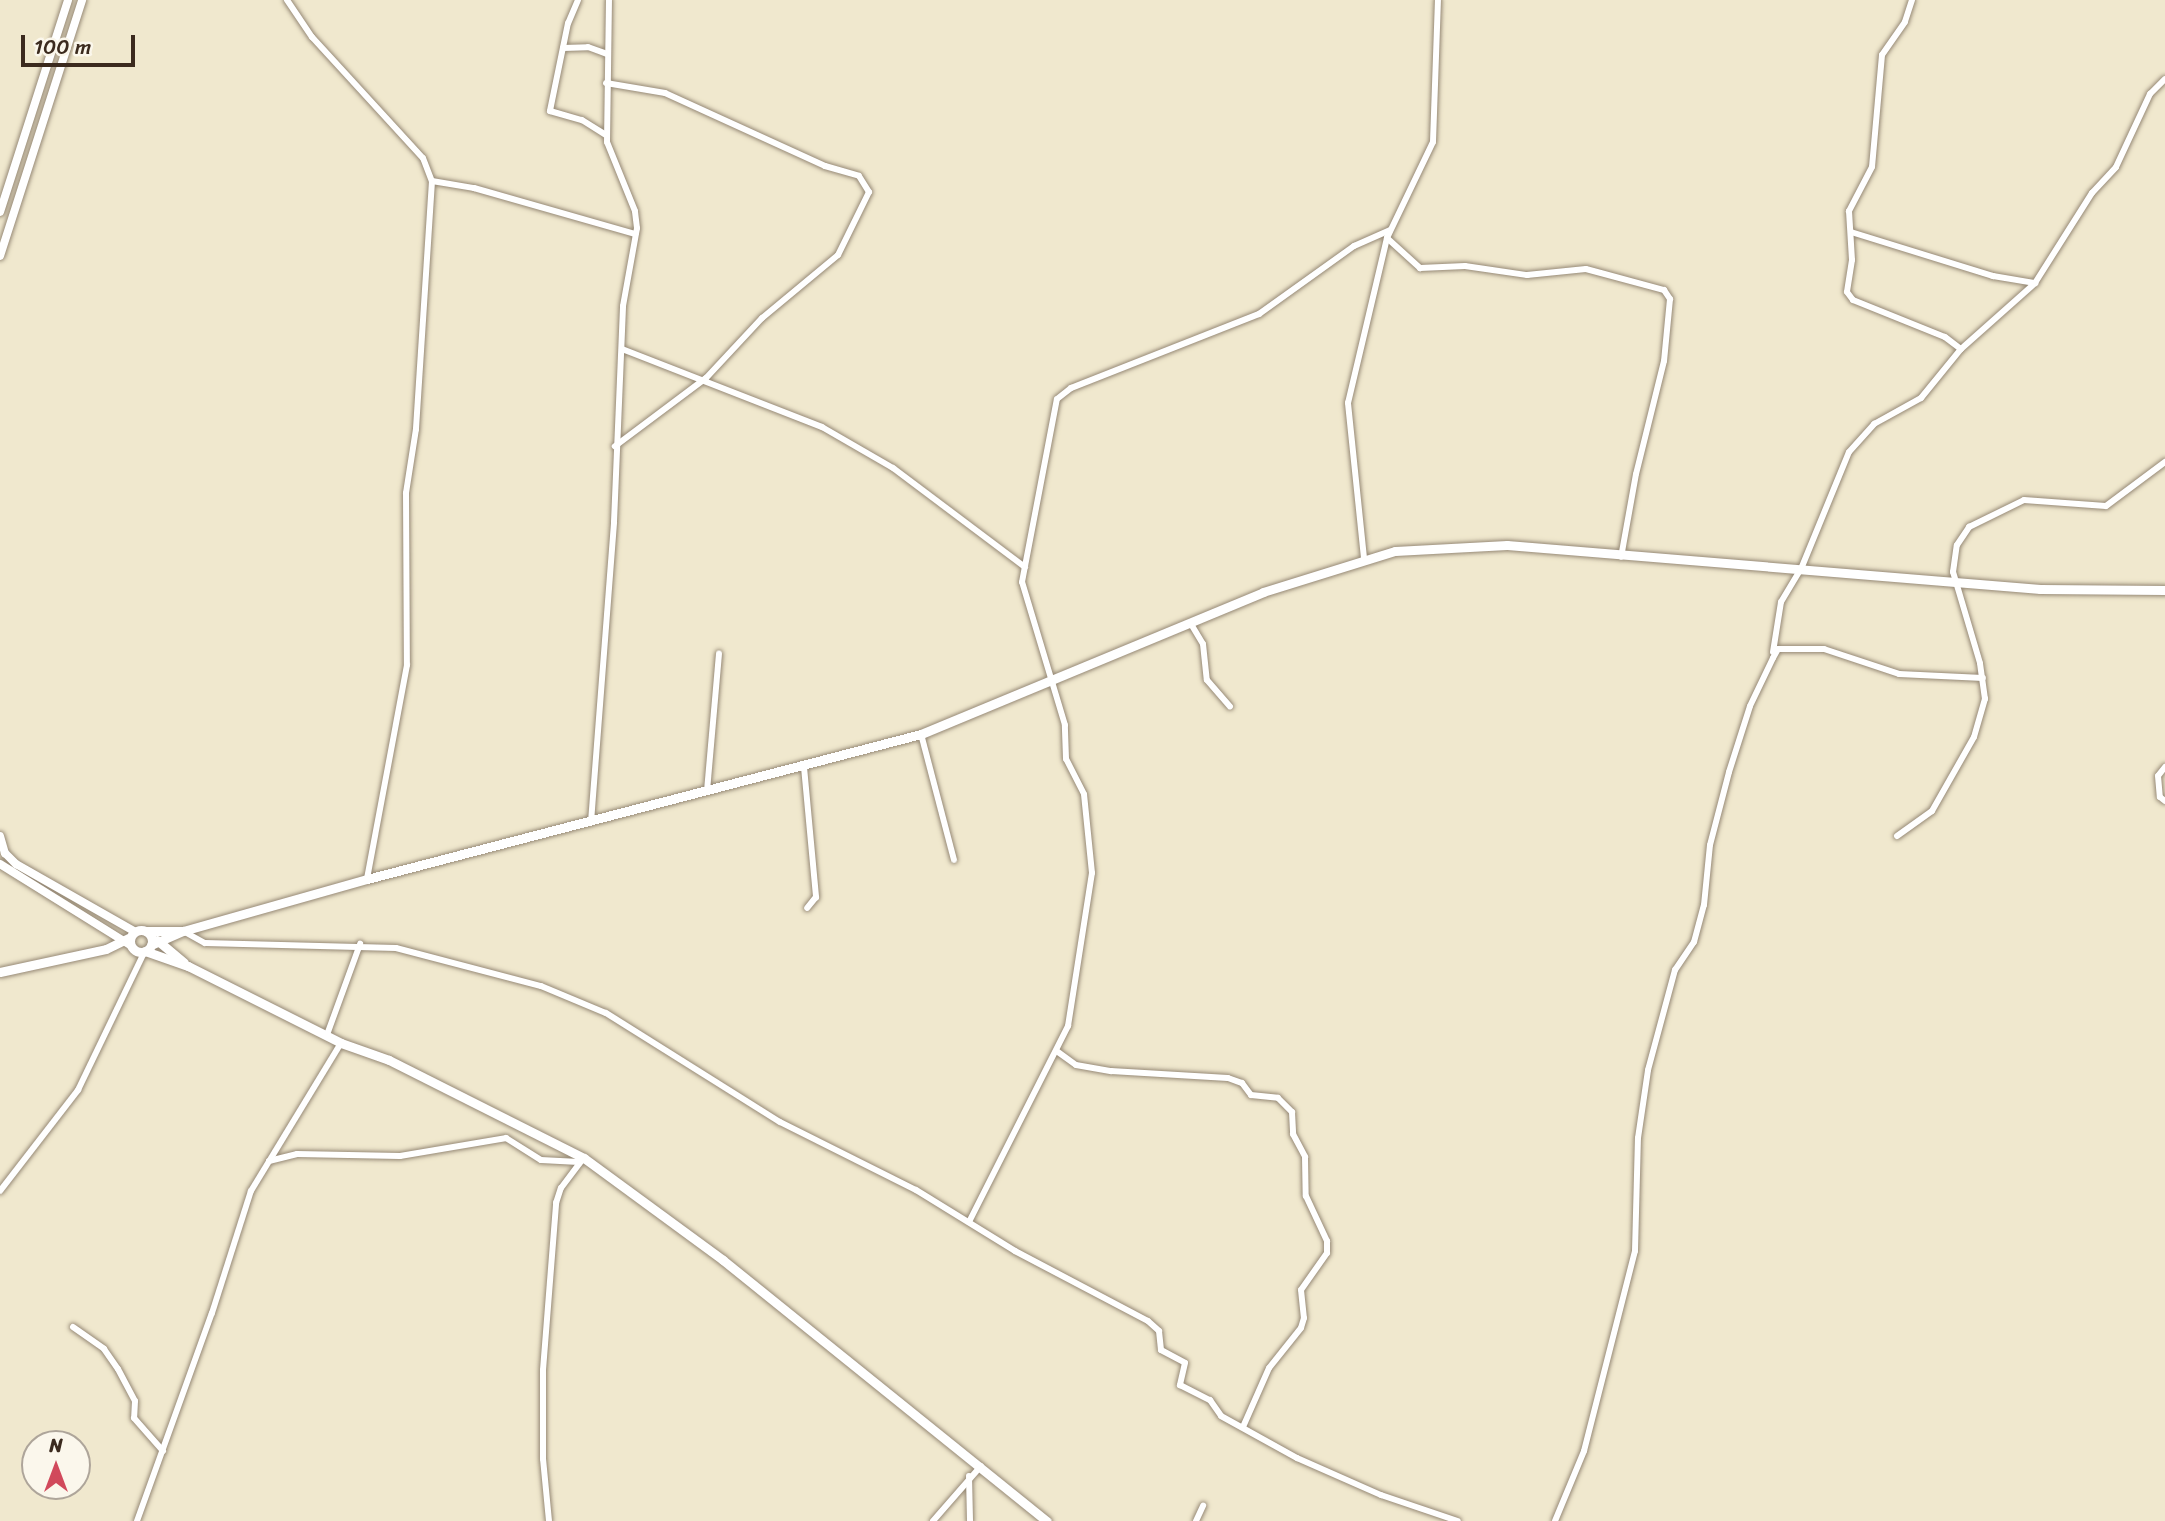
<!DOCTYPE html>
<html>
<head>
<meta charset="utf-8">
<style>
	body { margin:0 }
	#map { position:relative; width:2165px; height:1521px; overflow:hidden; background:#f0e8ce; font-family:Sriracha,sans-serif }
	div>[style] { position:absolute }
	.roads { filter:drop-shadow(0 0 2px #968976) drop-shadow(0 0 2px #968976) }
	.minor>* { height:6px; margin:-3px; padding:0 3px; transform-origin:3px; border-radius:3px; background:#fff }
	.tertiary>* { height:8px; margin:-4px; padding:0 4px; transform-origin:4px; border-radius:4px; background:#fff }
	.secondary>* { height:9px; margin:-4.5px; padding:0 4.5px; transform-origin:4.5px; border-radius:4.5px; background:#fff }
	.secondary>.ring { margin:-4.5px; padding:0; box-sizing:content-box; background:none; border:9px solid #fff; border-radius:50% }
	span { translate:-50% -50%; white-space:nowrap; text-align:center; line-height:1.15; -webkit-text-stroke:5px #fbf7ec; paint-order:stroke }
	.north { position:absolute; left:21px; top:1430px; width:70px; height:70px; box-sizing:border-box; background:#fbf7ec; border:2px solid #aea59a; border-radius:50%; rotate:0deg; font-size:19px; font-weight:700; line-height:28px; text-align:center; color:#3b2a1e }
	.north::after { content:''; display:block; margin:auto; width:24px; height:32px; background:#d1495b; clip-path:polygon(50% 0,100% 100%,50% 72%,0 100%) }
	.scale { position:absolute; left:21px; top:35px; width:114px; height:32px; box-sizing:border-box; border:4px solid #3b2a1e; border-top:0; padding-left:9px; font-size:21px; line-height:24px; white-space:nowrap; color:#3b2a1e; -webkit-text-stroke:5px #fbf7ec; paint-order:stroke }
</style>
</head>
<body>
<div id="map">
	<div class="roads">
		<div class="minor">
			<div style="left:287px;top:0;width:45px;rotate:56deg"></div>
			<div style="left:312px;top:37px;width:164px;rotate:47.5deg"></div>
			<div style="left:423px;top:158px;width:25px;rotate:69deg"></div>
			<div style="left:432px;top:181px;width:249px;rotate:93.7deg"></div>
			<div style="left:416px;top:429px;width:65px;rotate:98.9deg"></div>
			<div style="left:406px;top:493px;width:172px;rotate:89.7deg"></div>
			<div style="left:407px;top:665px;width:218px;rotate:100.6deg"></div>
			<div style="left:578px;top:0;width:25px;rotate:113deg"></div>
			<div style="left:568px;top:23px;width:90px;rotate:101.6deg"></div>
			<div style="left:550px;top:111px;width:33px;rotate:16deg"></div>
			<div style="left:582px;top:120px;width:28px;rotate:32deg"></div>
			<div style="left:1912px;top:0;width:23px;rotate:108deg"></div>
			<div style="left:1905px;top:22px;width:40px;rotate:124.9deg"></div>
			<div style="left:1882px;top:55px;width:112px;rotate:95.1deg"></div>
			<div style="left:1872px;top:167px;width:50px;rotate:117.6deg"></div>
			<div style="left:1849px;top:211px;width:49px;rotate:86.5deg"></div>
			<div style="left:1852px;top:260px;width:32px;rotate:99deg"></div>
			<div style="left:1847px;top:292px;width:10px;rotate:53deg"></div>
			<div style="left:1853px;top:300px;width:99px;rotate:21.9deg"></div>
			<div style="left:1945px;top:337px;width:20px;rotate:37deg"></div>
			<div style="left:563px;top:48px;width:25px;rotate:-2deg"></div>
			<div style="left:588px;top:47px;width:20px;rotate:20deg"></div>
			<div style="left:606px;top:83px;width:60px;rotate:9.6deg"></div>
			<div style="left:665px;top:93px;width:176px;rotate:24.5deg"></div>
			<div style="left:825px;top:166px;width:35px;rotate:16deg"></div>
			<div style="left:859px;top:176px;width:19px;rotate:58deg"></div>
			<div style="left:869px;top:192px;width:70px;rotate:116.2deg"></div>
			<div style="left:838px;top:255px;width:99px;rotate:140.3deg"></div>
			<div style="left:762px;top:318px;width:82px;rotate:133deg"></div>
			<div style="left:706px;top:378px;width:114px;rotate:143.2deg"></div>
			<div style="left:432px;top:181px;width:43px;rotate:9.5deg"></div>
			<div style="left:474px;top:188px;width:168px;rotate:15.9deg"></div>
			<div style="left:1851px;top:232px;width:149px;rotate:17.2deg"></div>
			<div style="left:1993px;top:276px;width:43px;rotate:9.5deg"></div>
			<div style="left:1387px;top:238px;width:45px;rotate:42.3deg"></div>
			<div style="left:1420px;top:268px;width:45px;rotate:-2.5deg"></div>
			<div style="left:1465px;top:266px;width:63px;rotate:8.3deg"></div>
			<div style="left:1527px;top:275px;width:59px;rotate:-5.8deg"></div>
			<div style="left:1586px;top:269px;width:81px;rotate:15.1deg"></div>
			<div style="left:1664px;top:290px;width:11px;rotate:56deg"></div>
			<div style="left:1670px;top:299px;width:62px;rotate:95.5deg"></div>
			<div style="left:1664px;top:361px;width:116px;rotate:103.9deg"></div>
			<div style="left:1636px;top:474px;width:84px;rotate:100.2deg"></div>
			<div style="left:622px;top:349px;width:215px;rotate:21.3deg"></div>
			<div style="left:822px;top:427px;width:82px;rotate:30deg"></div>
			<div style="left:893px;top:468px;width:165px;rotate:36.9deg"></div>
			<div style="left:1364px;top:558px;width:156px;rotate:-95.9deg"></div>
			<div style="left:1348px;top:403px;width:170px;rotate:-76.7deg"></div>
			<div style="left:1387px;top:238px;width:106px;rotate:-64.4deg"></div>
			<div style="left:1433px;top:142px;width:142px;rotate:-88deg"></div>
			<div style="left:1191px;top:624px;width:23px;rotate:59deg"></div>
			<div style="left:1203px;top:644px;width:36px;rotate:84deg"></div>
			<div style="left:1207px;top:680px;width:35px;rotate:49deg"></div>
			<div style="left:1773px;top:652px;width:51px;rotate:-80.9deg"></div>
			<div style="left:1781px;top:602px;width:39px;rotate:-59deg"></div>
			<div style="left:1801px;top:569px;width:126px;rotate:-67.7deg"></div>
			<div style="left:1849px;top:452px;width:38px;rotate:-48deg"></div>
			<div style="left:1874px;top:424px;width:54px;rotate:-29deg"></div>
			<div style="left:1921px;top:398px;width:63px;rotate:-50.8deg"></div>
			<div style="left:1961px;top:349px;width:99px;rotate:-41.7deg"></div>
			<div style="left:2035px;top:283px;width:107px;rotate:-57.7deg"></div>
			<div style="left:2092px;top:193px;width:35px;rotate:-47deg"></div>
			<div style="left:2116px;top:167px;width:81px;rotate:-65deg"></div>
			<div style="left:2150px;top:94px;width:21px;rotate:-45deg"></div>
			<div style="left:921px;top:734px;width:130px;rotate:75.3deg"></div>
			<div style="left:804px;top:767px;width:131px;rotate:84.7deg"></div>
			<div style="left:816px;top:897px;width:14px;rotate:129deg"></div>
			<div style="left:2165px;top:767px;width:11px;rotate:128deg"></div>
			<div style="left:2158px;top:776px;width:21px;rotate:85deg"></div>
			<div style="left:2160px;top:797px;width:6px;rotate:39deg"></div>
			<div style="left:707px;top:791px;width:138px;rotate:-85deg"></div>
			<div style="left:591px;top:822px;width:301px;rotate:-85.6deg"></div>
			<div style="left:614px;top:522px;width:216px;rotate:-87.6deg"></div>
			<div style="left:623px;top:306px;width:79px;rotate:-79.8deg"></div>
			<div style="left:637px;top:228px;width:17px;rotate:-97deg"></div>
			<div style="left:635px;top:211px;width:74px;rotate:-112.1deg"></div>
			<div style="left:607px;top:142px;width:142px;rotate:-89.2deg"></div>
			<div style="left:1897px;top:836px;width:43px;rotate:-35.5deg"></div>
			<div style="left:1932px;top:811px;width:85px;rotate:-60.4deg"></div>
			<div style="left:1974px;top:737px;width:40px;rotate:-74deg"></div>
			<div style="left:1985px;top:699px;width:36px;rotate:-98deg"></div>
			<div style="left:1980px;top:663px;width:95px;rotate:-106.5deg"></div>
			<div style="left:1953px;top:572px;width:27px;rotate:-82deg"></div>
			<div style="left:1957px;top:545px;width:22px;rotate:-56deg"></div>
			<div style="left:1969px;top:527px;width:61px;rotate:-26.1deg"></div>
			<div style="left:2024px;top:500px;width:82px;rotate:4.2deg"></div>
			<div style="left:2106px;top:506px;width:74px;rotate:-36.7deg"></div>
			<div style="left:183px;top:931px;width:25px;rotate:29deg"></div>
			<div style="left:205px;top:943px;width:191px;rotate:1.5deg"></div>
			<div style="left:396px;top:948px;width:150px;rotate:14.7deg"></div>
			<div style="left:541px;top:986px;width:70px;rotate:22.6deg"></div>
			<div style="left:606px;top:1013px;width:205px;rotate:32.1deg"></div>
			<div style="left:780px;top:1122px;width:152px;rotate:26.6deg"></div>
			<div style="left:916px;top:1190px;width:116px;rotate:31.6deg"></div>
			<div style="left:1015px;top:1251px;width:150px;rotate:27.8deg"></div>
			<div style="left:1148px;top:1321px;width:15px;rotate:42deg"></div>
			<div style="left:1159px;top:1331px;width:19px;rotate:84deg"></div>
			<div style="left:1161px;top:1350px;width:27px;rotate:28deg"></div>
			<div style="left:1185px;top:1363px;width:23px;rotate:103deg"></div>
			<div style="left:1180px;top:1385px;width:34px;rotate:27deg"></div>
			<div style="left:1210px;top:1400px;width:19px;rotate:55deg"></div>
			<div style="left:1221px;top:1416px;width:87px;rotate:28.9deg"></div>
			<div style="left:1297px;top:1458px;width:92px;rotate:23.8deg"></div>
			<div style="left:1381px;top:1495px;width:81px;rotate:18.7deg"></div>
			<div style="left:328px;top:1032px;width:94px;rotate:-70deg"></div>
			<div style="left:1058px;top:1052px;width:22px;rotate:36deg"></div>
			<div style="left:1076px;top:1065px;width:36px;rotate:10deg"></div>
			<div style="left:1111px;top:1071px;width:117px;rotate:3.4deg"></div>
			<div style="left:1228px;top:1078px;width:15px;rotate:20deg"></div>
			<div style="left:1242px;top:1083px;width:15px;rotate:53deg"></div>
			<div style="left:1251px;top:1095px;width:27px;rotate:6deg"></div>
			<div style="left:1278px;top:1098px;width:20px;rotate:45deg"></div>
			<div style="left:1292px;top:1112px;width:22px;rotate:87deg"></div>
			<div style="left:1293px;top:1134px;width:26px;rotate:62deg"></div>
			<div style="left:1305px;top:1157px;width:39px;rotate:89deg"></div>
			<div style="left:1306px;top:1196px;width:50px;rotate:65deg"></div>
			<div style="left:1327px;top:1241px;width:12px;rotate:90deg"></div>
			<div style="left:1327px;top:1253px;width:45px;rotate:125.1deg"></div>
			<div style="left:1301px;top:1290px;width:28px;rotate:84deg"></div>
			<div style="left:1304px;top:1318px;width:10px;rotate:107deg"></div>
			<div style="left:1301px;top:1328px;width:51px;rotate:128.7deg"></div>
			<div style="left:1269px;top:1368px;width:64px;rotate:113.8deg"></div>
			<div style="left:269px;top:1161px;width:29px;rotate:-14deg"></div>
			<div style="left:297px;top:1154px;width:103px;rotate:1.1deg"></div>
			<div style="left:400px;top:1156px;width:108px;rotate:-9.6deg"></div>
			<div style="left:506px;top:1138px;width:41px;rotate:32.2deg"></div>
			<div style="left:541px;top:1160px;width:38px;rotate:3deg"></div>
			<div style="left:0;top:1191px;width:128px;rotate:-52.3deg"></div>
			<div style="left:78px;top:1090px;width:154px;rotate:-64.3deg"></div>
			<div style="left:969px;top:1222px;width:220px;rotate:-63.2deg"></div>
			<div style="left:1068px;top:1026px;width:155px;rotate:-81.1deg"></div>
			<div style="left:1092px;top:873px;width:79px;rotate:-95.8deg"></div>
			<div style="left:1084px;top:794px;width:39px;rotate:-117deg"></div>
			<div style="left:1066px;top:759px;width:34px;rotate:-92deg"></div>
			<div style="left:1065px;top:725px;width:149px;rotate:-106.7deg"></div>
			<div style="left:1022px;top:582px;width:186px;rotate:-79.2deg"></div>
			<div style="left:1057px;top:399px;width:18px;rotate:-38deg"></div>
			<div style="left:1071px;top:388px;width:202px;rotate:-21.5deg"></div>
			<div style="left:1259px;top:314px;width:117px;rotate:-35.6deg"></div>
			<div style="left:1354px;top:246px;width:39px;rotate:-24deg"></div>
			<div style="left:73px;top:1327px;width:38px;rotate:35deg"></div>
			<div style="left:104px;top:1349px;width:24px;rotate:55deg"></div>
			<div style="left:118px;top:1369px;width:36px;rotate:62deg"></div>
			<div style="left:135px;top:1401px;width:17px;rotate:93deg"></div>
			<div style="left:134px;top:1418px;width:44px;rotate:48.7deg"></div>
			<div style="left:969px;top:1476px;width:45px;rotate:88.7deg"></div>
			<div style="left:137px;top:1521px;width:221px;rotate:-70.2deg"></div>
			<div style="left:212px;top:1313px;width:128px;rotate:-72.3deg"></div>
			<div style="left:251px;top:1191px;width:173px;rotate:-58.7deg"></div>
			<div style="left:549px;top:1521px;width:62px;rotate:-95.5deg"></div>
			<div style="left:543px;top:1459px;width:89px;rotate:-90deg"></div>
			<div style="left:543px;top:1370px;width:168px;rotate:-85.5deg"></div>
			<div style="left:556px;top:1203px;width:16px;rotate:-72deg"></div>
			<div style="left:561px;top:1188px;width:38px;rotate:-53deg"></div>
			<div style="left:933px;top:1521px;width:73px;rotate:-48.9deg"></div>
			<div style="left:1196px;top:1521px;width:17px;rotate:-65deg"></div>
			<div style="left:1555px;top:1521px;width:76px;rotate:-67.5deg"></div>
			<div style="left:1584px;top:1451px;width:206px;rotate:-75.7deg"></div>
			<div style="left:1635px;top:1251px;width:113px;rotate:-88.5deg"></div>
			<div style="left:1638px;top:1138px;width:69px;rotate:-81.6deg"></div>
			<div style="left:1648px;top:1070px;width:104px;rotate:-74.9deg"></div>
			<div style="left:1675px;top:970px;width:34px;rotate:-56deg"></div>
			<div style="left:1694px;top:942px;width:38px;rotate:-75deg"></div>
			<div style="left:1704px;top:905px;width:60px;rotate:-84.3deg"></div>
			<div style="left:1710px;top:845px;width:75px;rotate:-75.4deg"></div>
			<div style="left:1729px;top:772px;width:69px;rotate:-72.3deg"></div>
			<div style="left:1750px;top:706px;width:53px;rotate:-64.4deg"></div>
			<div style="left:1773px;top:658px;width:10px;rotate:-61deg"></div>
			<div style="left:1778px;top:649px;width:46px"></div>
			<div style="left:1824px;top:649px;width:79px;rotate:18.4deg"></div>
			<div style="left:1899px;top:674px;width:84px;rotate:2.7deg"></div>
		</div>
		<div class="tertiary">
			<div style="left:0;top:212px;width:223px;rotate:-72.2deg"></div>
			<div style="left:0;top:256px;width:269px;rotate:-72.2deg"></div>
			<div style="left:0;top:836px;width:18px;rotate:74deg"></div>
			<div style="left:5px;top:853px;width:16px;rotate:45deg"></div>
			<div style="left:16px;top:864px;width:136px;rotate:29.6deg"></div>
			<div style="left:0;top:864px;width:153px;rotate:31.9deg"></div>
		</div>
		<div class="secondary">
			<div class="ring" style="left:130px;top:930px;width:13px;height:13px"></div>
			<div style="left:146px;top:931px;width:35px"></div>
			<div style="left:157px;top:940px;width:35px;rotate:40deg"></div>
			<div style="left:151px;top:945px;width:35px;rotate:-24deg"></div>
			<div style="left:183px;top:931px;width:191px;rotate:-15.8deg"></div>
			<div style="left:367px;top:879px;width:573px;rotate:-14.67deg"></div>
			<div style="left:921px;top:734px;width:370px;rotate:-22.5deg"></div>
			<div style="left:1263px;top:592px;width:138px;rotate:-17.3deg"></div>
			<div style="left:1395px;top:551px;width:112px;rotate:-3.1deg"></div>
			<div style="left:1507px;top:545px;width:535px;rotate:4.72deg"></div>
			<div style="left:2040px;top:589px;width:125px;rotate:0.5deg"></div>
			<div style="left:145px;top:951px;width:46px;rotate:19.2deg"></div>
			<div style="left:188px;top:966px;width:171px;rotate:26.7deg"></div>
			<div style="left:341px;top:1043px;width:51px;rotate:19.5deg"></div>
			<div style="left:389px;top:1060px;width:218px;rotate:26.7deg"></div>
			<div style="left:584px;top:1158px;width:172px;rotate:36.3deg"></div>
			<div style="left:723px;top:1260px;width:416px;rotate:38.9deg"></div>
			<div style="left:0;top:972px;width:108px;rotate:-12.2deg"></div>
			<div style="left:106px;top:949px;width:25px;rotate:-26deg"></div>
		</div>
	</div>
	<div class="north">N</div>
	<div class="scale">100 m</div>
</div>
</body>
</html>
